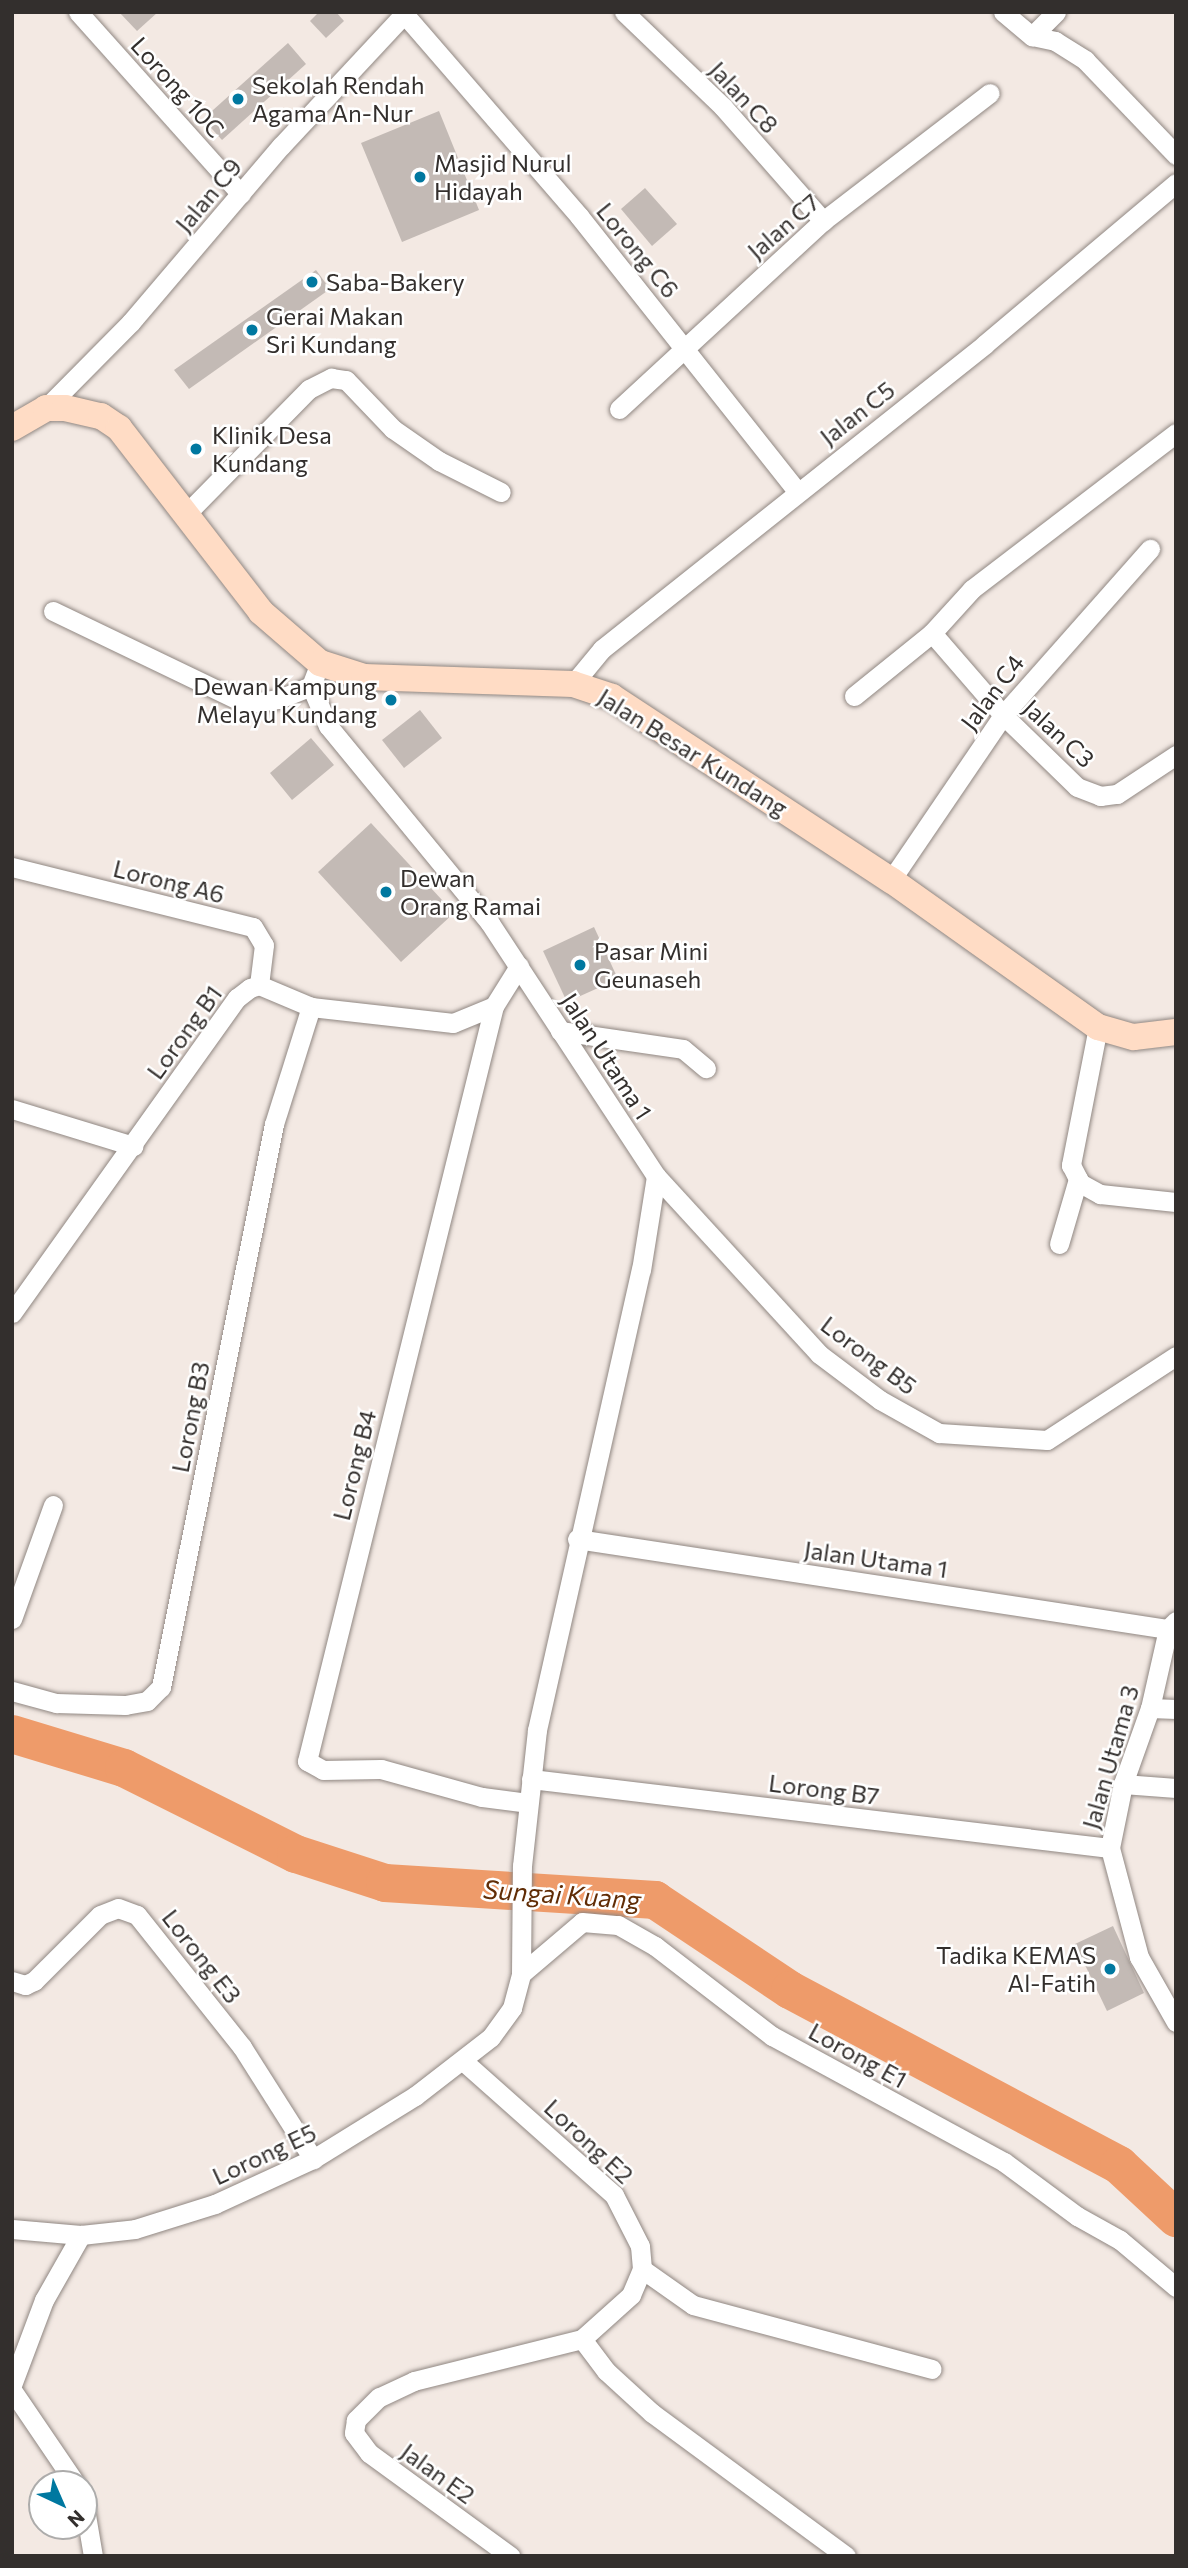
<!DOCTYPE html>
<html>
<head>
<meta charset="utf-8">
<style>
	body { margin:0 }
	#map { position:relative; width:1188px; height:2568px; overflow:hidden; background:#f3e9e3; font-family:Commissioner,sans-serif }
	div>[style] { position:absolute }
	.river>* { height:38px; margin:-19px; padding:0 19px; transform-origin:19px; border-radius:19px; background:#ee9b6a }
	.building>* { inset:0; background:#c3bab5 }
	.roads { filter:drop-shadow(0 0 2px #908782) drop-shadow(0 0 2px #908782) }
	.street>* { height:19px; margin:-9.5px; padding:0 9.5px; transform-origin:9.5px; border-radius:9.5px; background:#fff }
	.secondary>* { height:26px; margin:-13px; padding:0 13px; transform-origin:13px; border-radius:13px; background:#ffdcc5 }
	.dots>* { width:19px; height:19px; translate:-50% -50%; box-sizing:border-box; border:4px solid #fff; border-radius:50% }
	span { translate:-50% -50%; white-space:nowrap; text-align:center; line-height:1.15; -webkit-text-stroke:5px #fff; paint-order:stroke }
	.poi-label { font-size:24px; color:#332f2d }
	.left { translate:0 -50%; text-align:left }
	.right { translate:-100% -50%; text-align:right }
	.street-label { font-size:24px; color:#332f2d }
	.water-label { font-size:26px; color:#612d06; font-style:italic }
	.frame { position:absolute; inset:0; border:14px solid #332f2d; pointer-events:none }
	.north { position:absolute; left:28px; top:2470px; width:70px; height:70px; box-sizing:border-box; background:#fff; border:2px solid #adacab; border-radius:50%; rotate:136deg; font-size:19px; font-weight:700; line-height:28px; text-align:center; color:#332f2d }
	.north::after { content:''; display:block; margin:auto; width:24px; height:32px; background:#0078a0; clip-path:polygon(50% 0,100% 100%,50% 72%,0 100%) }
</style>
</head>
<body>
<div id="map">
	<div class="river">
		<div style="left:12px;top:1734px;width:117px;rotate:16.9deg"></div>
		<div style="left:124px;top:1768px;width:192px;rotate:26.6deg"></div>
		<div style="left:296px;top:1854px;width:94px;rotate:18deg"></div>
		<div style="left:385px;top:1883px;width:271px;rotate:3.6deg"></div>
		<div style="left:655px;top:1900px;width:162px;rotate:33.7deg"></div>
		<div style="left:790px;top:1990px;width:373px;rotate:28deg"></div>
		<div style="left:1119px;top:2165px;width:78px;rotate:42.9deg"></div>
	</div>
	<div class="building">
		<div style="clip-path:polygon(119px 12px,158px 12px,137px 31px)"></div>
		<div style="clip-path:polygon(319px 12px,336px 12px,344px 21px,326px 38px,310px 21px)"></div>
		<div style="clip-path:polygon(288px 43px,306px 64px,222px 140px,203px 119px)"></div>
		<div style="clip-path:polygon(439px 111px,479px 210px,402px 242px,361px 143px)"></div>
		<div style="clip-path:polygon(645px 188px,677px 224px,652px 246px,621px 209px)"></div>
		<div style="clip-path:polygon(316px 270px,330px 289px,189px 389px,174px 370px)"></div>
		<div style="clip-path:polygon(420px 710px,442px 738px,404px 768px,382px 740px)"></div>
		<div style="clip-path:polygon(311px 738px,334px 765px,292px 800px,270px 773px)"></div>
		<div style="clip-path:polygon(371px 823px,454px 913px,401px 962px,318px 872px)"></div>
		<div style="clip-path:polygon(594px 927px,618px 979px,567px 1002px,543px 951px)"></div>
		<div style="clip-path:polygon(1113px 1926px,1144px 1993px,1107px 2011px,1075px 1944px)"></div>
	</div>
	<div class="roads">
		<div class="street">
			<div style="left:78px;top:12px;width:244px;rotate:48.2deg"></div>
			<div style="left:624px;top:12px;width:137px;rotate:43.8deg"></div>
			<div style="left:723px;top:107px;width:152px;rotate:48.7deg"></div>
			<div style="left:1003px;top:12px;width:38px;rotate:40deg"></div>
			<div style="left:1032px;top:36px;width:24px;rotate:12deg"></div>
			<div style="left:1055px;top:41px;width:36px;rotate:32deg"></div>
			<div style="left:1085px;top:60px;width:132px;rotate:46.2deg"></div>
			<div style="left:405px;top:15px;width:266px;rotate:49.1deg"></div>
			<div style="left:579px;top:216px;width:351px;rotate:51.6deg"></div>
			<div style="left:1032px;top:36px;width:34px;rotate:-45deg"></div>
			<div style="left:46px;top:408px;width:121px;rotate:-45.3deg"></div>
			<div style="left:131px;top:322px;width:231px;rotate:-49.6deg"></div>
			<div style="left:281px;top:146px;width:183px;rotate:-47deg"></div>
			<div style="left:619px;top:409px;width:277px;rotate:-42.7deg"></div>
			<div style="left:823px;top:221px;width:210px;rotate:-37.5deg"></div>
			<div style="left:187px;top:513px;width:174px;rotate:-45.5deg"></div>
			<div style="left:309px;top:389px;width:25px;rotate:-27deg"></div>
			<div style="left:331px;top:378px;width:15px;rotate:8deg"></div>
			<div style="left:346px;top:380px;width:68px;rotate:46.2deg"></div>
			<div style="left:393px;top:429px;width:56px;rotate:34.8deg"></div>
			<div style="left:439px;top:461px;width:69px;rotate:26.6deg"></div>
			<div style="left:53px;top:611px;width:214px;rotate:25.7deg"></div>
			<div style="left:246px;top:704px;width:33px;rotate:-9deg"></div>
			<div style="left:279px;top:699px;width:35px;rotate:-22deg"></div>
			<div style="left:932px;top:633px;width:108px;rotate:49.1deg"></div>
			<div style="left:1003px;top:715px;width:103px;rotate:44.2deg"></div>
			<div style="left:1077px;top:787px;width:25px;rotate:21deg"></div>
			<div style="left:1100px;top:796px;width:17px;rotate:-7deg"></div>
			<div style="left:1117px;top:794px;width:71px;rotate:-33.5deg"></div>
			<div style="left:573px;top:684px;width:45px;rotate:-50.4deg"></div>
			<div style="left:602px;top:649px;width:490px;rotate:-38.5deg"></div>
			<div style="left:985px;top:344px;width:250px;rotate:-40.1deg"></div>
			<div style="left:854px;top:696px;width:100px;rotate:-38.9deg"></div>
			<div style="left:932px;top:633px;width:59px;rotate:-47.7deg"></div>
			<div style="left:972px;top:589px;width:257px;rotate:-37.4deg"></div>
			<div style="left:12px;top:867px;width:248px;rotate:14deg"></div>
			<div style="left:253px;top:927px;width:21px;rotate:59deg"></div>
			<div style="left:264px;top:945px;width:40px;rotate:97.1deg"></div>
			<div style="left:891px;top:880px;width:199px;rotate:-55.8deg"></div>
			<div style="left:1003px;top:715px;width:222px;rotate:-48.5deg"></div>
			<div style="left:519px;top:966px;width:47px;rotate:122deg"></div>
			<div style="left:494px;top:1006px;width:778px;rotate:103.91deg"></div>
			<div style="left:307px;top:1761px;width:18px;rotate:29deg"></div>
			<div style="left:323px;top:1770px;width:58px;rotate:-1deg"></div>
			<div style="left:381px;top:1769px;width:105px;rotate:15.5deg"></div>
			<div style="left:482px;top:1797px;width:46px;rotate:7.4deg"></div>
			<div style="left:1098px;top:1027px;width:141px;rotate:101.1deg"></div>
			<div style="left:1071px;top:1165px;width:20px;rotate:63deg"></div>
			<div style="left:1080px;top:1183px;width:23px;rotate:29deg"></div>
			<div style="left:1100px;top:1194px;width:76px;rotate:6deg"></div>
			<div style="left:560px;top:1031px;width:124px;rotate:8.3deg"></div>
			<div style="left:683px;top:1049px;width:30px;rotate:40deg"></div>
			<div style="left:12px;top:1109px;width:127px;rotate:17deg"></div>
			<div style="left:656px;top:1176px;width:241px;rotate:47.5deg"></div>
			<div style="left:819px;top:1354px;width:76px;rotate:37deg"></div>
			<div style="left:880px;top:1400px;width:68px;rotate:29.2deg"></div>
			<div style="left:939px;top:1433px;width:108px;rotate:3.7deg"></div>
			<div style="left:1047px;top:1440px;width:154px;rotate:-33.1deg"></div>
			<div style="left:1059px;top:1244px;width:68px;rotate:-73.7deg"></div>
			<div style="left:12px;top:1313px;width:387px;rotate:-54.5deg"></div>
			<div style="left:237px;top:998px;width:16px;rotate:-38deg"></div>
			<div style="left:250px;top:988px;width:9px;rotate:-18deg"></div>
			<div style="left:259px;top:985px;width:56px;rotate:22.9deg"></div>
			<div style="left:311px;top:1007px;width:143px;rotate:6.4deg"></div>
			<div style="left:453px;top:1023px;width:44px;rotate:-22.5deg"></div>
			<div style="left:577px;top:1539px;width:598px;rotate:8.66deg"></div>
			<div style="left:12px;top:1619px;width:121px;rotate:-70.2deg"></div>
			<div style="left:1176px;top:1621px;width:11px;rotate:135deg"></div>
			<div style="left:1168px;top:1629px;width:81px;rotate:102.8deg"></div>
			<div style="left:1150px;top:1708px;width:81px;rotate:109.6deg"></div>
			<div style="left:1123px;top:1784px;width:65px;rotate:101.5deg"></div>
			<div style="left:1110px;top:1848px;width:113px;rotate:75.1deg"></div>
			<div style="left:1139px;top:1957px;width:75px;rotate:60.4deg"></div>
			<div style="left:12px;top:1691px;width:46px;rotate:15.3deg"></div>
			<div style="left:56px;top:1703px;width:69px;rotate:1.7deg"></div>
			<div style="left:125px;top:1705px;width:22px;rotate:-10deg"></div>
			<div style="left:147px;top:1701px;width:20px;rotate:-45deg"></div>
			<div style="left:161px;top:1687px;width:574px;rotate:-78.65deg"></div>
			<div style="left:274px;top:1124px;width:123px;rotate:-72.5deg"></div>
			<div style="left:1150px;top:1708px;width:26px;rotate:2deg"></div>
			<div style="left:531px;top:1779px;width:583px;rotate:6.8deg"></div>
			<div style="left:1123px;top:1784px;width:53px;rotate:4.3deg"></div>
			<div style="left:521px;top:1974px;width:80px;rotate:-40.4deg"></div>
			<div style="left:582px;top:1922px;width:36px;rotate:5deg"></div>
			<div style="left:618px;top:1925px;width:43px;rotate:29.6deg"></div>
			<div style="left:655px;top:1946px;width:148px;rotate:37.6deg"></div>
			<div style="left:772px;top:2036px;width:264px;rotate:28.5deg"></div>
			<div style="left:1004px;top:2162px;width:91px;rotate:36.5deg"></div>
			<div style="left:1077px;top:2216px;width:49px;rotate:29.2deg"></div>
			<div style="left:1120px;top:2240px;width:73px;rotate:40deg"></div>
			<div style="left:12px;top:1981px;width:14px;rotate:17deg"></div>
			<div style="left:25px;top:1985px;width:10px;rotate:-24deg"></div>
			<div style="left:34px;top:1981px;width:93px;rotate:-45deg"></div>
			<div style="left:100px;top:1915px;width:19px;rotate:-21deg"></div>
			<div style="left:118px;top:1908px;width:20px;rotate:20deg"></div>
			<div style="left:137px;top:1915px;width:169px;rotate:51.5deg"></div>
			<div style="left:242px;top:2047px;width:133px;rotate:57.6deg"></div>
			<div style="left:463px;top:2061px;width:202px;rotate:41.6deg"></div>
			<div style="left:614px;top:2195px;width:57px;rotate:63deg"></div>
			<div style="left:640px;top:2246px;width:23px;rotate:85deg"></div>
			<div style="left:642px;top:2269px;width:28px;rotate:113deg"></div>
			<div style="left:631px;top:2295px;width:66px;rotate:138.1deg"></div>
			<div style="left:582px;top:2339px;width:173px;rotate:166deg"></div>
			<div style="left:414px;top:2381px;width:38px;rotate:155deg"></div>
			<div style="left:379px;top:2397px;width:33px;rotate:135deg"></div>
			<div style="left:356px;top:2420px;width:13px;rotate:99deg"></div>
			<div style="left:354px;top:2433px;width:25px;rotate:53deg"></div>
			<div style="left:369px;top:2453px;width:175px;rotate:36.1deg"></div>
			<div style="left:12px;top:2229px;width:69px;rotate:5deg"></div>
			<div style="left:81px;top:2235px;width:54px;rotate:-6.3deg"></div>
			<div style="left:135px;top:2229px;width:84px;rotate:-17.4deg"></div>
			<div style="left:215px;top:2204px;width:108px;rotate:-24.7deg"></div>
			<div style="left:313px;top:2159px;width:120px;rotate:-31.7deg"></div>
			<div style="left:415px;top:2096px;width:96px;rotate:-37.8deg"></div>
			<div style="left:491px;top:2037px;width:36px;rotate:-54deg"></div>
			<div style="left:512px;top:2008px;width:35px;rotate:-75deg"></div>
			<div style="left:521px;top:1974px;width:108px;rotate:-89.5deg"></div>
			<div style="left:522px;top:1866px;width:137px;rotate:-83.7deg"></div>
			<div style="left:537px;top:1730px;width:472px;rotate:-77.3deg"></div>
			<div style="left:641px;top:1270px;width:95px;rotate:-80.9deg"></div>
			<div style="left:656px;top:1176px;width:303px;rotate:-123.3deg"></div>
			<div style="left:490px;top:923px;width:255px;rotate:-129.4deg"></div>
			<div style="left:328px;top:726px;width:43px;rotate:-113deg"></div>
			<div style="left:311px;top:686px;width:25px;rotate:-69deg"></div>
			<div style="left:642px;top:2269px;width:62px;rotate:35.2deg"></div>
			<div style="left:693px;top:2305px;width:247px;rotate:15deg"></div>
			<div style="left:582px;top:2339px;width:40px;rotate:53deg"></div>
			<div style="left:606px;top:2371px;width:62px;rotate:42.4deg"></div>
			<div style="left:652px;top:2413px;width:241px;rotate:36.4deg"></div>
			<div style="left:12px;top:2385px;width:91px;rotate:-69.4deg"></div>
			<div style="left:44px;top:2300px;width:75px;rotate:-60.4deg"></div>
			<div style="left:12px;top:2390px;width:114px;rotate:55.8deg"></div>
			<div style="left:84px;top:2503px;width:54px;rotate:80.4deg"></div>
		</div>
		<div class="secondary">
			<div style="left:12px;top:428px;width:39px;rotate:-30deg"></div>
			<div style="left:46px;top:408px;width:19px"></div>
			<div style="left:65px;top:408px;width:37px;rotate:13deg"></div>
			<div style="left:101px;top:416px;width:22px;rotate:34deg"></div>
			<div style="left:119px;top:428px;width:232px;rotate:52.3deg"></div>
			<div style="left:261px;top:612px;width:78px;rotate:40.8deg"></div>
			<div style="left:320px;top:663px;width:46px;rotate:17.7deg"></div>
			<div style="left:364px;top:677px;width:209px;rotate:1.9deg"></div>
			<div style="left:573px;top:684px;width:41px;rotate:18.4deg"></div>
			<div style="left:612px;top:697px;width:334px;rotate:33.3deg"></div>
			<div style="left:891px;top:880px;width:254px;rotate:35.4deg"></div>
			<div style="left:1098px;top:1027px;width:37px;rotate:16deg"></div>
			<div style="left:1134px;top:1037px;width:42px;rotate:-6.8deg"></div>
		</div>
	</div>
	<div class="dots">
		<div style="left:238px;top:99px;background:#0078a0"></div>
		<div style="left:420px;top:177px;background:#0078a0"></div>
		<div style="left:312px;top:282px;background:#0078a0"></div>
		<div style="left:252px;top:330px;background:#0078a0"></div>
		<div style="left:196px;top:449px;background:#0078a0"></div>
		<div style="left:391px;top:700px;background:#0078a0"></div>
		<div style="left:386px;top:892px;background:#0078a0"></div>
		<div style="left:580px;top:965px;background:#0078a0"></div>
		<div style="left:1110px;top:1969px;background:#0078a0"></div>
	</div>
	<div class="poi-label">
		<span class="left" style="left:252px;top:99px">Sekolah Rendah<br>Agama An-Nur</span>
		<span class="left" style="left:434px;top:177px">Masjid Nurul<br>Hidayah</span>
		<span class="left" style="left:326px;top:282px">Saba-Bakery</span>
		<span class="left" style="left:266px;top:330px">Gerai Makan<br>Sri Kundang</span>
		<span class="left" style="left:212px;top:449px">Klinik Desa<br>Kundang</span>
		<span class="right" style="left:377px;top:700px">Dewan Kampung<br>Melayu Kundang</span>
		<span class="left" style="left:400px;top:892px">Dewan<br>Orang Ramai</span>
		<span class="left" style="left:594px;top:965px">Pasar Mini<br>Geunaseh</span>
		<span class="right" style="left:1096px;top:1969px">Tadika KEMAS<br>Al-Fatih</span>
	</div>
	<div class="street-label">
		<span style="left:178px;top:87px;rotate:48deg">Lorong 10C</span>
		<span style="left:744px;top:97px;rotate:47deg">Jalan C8</span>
		<span style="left:208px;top:195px;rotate:-50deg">Jalan C9</span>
		<span style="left:783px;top:226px;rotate:-41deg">Jalan C7</span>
		<span style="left:638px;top:250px;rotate:51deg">Lorong C6</span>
		<span style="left:857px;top:413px;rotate:-38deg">Jalan C5</span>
		<span style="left:992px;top:692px;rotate:-53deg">Jalan C4</span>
		<span style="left:1059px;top:733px;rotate:43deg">Jalan C3</span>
		<span style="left:693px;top:752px;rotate:32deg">Jalan Besar Kundang</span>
		<span style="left:169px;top:881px;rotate:14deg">Lorong A6</span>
		<span style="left:184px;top:1032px;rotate:-54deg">Lorong B1</span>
		<span style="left:607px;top:1056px;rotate:57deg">Jalan Utama 1</span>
		<span style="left:869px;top:1355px;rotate:37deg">Lorong B5</span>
		<span style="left:190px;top:1417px;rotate:-79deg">Lorong B3</span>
		<span style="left:354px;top:1465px;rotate:-76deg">Lorong B4</span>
		<span style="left:876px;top:1559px;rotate:8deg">Jalan Utama 1</span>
		<span style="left:1110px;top:1757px;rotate:-74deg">Jalan Utama 3</span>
		<span style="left:824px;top:1789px;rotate:7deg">Lorong B7</span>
		<span style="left:202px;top:1956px;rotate:52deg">Lorong E3</span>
		<span style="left:858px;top:2055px;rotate:29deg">Lorong E1</span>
		<span style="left:589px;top:2141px;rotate:43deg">Lorong E2</span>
		<span style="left:264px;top:2154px;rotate:-25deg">Lorong E5</span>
		<span style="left:438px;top:2473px;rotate:36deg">Jalan E2</span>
	</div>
	<div class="water-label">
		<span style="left:562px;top:1894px;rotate:4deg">Sungai Kuang</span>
	</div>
	<div class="frame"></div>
	<div class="north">N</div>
</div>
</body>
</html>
